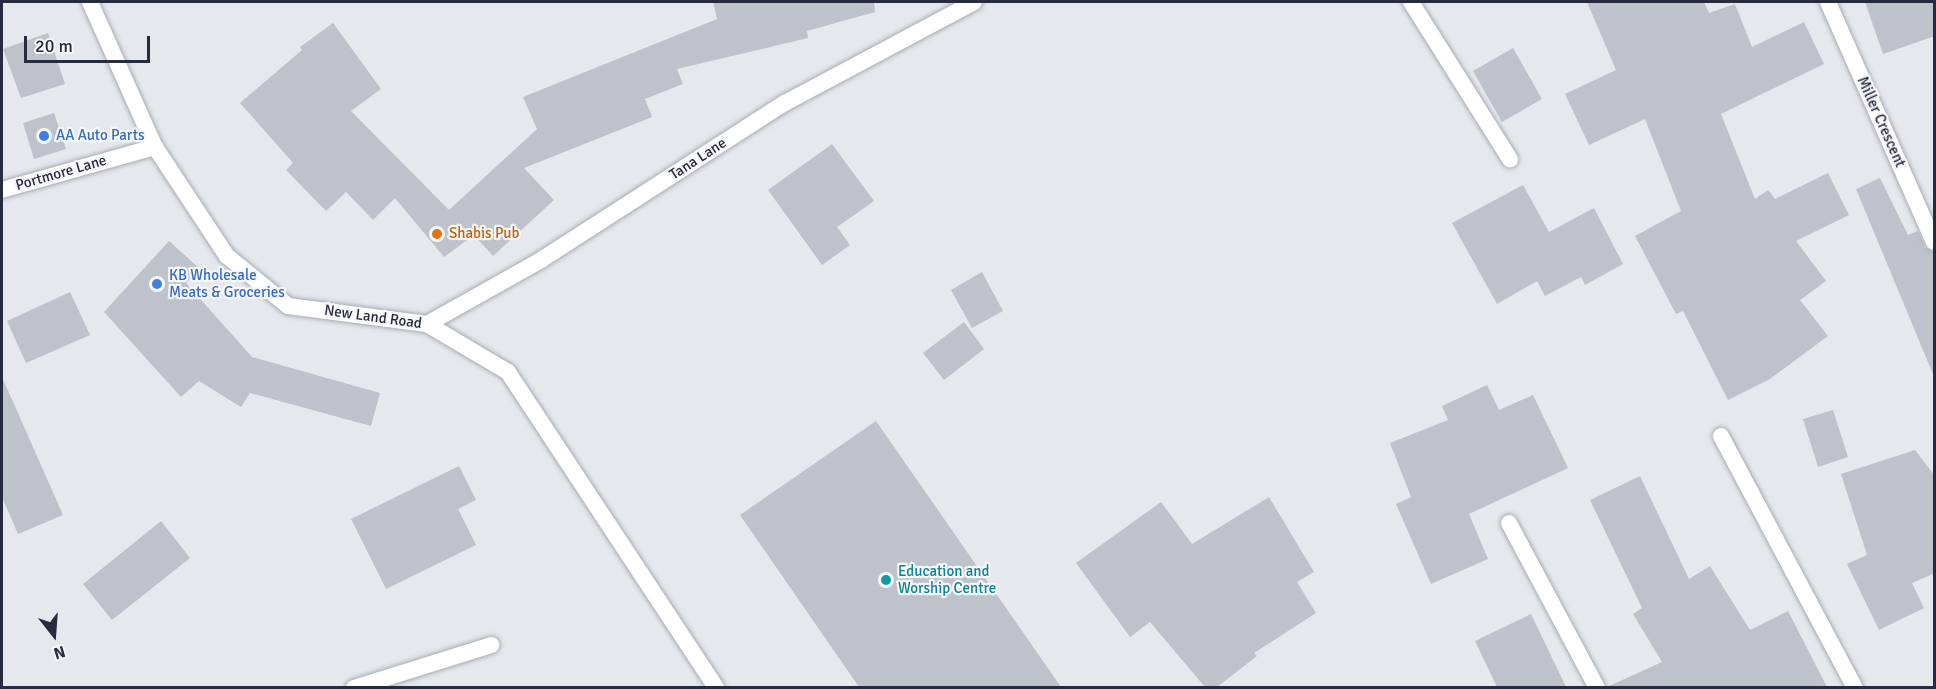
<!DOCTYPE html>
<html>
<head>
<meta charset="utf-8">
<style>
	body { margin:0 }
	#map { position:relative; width:1936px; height:689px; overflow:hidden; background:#e5e8ed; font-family:Signika,sans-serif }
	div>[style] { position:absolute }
	.building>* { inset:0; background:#bec2ca }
	.roads { filter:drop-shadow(0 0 2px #a8acb5) drop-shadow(0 0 2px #a8acb5) }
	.service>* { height:16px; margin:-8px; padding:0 8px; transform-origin:8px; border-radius:8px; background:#fff }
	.minor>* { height:16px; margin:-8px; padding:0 8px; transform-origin:8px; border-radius:8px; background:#fff }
	.tertiary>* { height:16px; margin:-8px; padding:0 8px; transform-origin:8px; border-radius:8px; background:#fff }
	.dots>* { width:16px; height:16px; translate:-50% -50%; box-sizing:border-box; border:3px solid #f6f7fa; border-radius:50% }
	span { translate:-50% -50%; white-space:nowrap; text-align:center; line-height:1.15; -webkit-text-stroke:4.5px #f6f7fa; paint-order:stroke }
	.street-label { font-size:15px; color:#262b3d }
	.shop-label { font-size:15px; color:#366cbe }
	.left { translate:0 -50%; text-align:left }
	.food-label { font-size:15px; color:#c56008 }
	.culture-label { font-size:15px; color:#0d838f }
	.frame { position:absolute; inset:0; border:3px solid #262b3d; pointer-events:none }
	.north { position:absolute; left:24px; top:605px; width:60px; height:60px; -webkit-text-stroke:4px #f6f7fa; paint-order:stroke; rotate:163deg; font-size:16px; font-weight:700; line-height:24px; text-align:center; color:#262b3d }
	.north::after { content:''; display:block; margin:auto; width:21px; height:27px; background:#262b3d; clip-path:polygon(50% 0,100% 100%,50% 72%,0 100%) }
	.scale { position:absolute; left:24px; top:36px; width:126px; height:27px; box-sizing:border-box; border:3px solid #262b3d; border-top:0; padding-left:8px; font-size:18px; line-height:21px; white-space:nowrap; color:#262b3d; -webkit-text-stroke:4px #f6f7fa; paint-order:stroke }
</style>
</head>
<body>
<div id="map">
	<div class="building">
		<div style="clip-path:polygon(713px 2px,874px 2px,875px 12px,807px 31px,808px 38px,677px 69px,683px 84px,645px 99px,652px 117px,524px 168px,554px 200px,493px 256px,474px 235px,444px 257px,395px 198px,373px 220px,346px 192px,326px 211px,286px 170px,293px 163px,240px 103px,302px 50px,300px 47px,333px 23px,381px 89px,351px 111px,449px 210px,537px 129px,523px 97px,717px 19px)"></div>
		<div style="clip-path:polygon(1587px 2px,1704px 2px,1709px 13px,1735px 4px,1752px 47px,1804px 22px,1824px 64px,1721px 114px,1755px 199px,1768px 190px,1775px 199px,1828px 173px,1849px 215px,1796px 241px,1826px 281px,1800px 300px,1828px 336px,1770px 379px,1728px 400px,1683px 311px,1676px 314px,1635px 236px,1681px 211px,1645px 119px,1589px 145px,1565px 94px,1616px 70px)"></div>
		<div style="clip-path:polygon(1865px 2px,1935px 2px,1935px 36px,1883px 54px)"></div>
		<div style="clip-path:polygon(48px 33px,65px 84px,21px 98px,3px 49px)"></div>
		<div style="clip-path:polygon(1513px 48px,1542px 99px,1502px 122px,1473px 71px)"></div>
		<div style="clip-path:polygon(54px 113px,66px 149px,34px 159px,23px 123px)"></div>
		<div style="clip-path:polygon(832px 144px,874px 201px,837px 227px,850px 245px,822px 265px,768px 190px)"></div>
		<div style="clip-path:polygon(1880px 178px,1908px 235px,1918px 231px,1925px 247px,1935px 252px,1935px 379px,1856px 189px)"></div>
		<div style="clip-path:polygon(1523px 185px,1549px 232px,1594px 208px,1623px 264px,1585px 285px,1581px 277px,1545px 296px,1537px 281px,1497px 304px,1452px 223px)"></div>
		<div style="clip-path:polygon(169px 241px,199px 268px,186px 283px,252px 357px,380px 393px,371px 426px,250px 393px,241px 407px,199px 381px,181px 397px,104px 312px)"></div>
		<div style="clip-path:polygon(982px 272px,1003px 311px,972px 328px,951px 290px)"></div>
		<div style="clip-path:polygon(70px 292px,90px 335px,26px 363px,7px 321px)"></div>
		<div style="clip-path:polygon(964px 322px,984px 349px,944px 380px,923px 353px)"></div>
		<div style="clip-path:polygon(2px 377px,63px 515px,18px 534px,2px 497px)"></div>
		<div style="clip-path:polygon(1487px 385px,1499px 410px,1533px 395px,1568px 468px,1469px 514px,1488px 559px,1431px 584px,1396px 504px,1411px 497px,1390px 443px,1448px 420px,1442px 406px)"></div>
		<div style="clip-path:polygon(1833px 410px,1848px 457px,1818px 467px,1803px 419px)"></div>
		<div style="clip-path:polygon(876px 421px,1061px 687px,859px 687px,740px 515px)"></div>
		<div style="clip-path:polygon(1915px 450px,1935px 476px,1935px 573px,1912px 583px,1924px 608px,1879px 630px,1847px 564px,1867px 555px,1841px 474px)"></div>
		<div style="clip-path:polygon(459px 466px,476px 500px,458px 509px,476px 545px,386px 589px,351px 519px)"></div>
		<div style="clip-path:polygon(1640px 476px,1689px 579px,1710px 566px,1750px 630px,1788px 611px,1827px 687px,1607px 687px,1662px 662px,1633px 614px,1642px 608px,1590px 500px)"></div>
		<div style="clip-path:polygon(1269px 497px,1314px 572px,1297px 582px,1316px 613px,1254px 653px,1257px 656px,1217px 687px,1205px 687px,1150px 622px,1130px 637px,1076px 563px,1161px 502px,1192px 544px)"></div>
		<div style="clip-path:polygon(161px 521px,190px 558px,112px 620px,83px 584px)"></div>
		<div style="clip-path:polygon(1531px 614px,1566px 687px,1497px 687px,1475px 641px)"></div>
	</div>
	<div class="roads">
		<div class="service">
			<div style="left:354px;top:688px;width:144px;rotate:-17.4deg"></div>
		</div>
		<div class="minor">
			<div style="left:1411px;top:2px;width:186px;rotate:57.8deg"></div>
			<div style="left:1828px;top:2px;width:262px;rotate:66.2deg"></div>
			<div style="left:2px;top:190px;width:159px;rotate:-15.7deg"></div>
			<div style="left:427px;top:324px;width:131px;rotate:-29.3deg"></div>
			<div style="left:541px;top:260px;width:290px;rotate:-32.8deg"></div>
			<div style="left:785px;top:103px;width:214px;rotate:-28.1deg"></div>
			<div style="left:1721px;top:436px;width:285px;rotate:62deg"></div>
			<div style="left:1509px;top:523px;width:187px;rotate:61.9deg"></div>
		</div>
		<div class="tertiary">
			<div style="left:90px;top:2px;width:159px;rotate:65.9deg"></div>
			<div style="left:155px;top:147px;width:131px;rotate:56.6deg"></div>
			<div style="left:227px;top:256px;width:79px;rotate:39.3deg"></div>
			<div style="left:288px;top:306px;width:140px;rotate:7.4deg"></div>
			<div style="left:427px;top:324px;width:94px;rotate:30.7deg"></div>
			<div style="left:508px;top:372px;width:378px;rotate:56.6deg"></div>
		</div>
	</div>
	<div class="dots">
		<div style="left:44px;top:136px;background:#3f7fe0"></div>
		<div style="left:437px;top:234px;background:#e8710a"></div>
		<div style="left:157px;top:284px;background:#3f7fe0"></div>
		<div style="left:886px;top:580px;background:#0f9aa8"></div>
	</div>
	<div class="street-label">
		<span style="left:1881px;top:122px;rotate:66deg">Miller Crescent</span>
		<span style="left:698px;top:159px;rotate:-33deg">Tana Lane</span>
		<span style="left:61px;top:173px;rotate:-16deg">Portmore Lane</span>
		<span style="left:373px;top:317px;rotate:8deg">New Land Road</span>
	</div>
	<div class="shop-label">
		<span class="left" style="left:56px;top:136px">AA Auto Parts</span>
		<span class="left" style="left:169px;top:284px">KB Wholesale<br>Meats &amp; Groceries</span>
	</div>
	<div class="food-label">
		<span class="left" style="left:449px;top:234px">Shabis Pub</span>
	</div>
	<div class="culture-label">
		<span class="left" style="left:898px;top:580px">Education and<br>Worship Centre</span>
	</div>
	<div class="frame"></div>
	<div class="north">N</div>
	<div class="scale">20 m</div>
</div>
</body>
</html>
